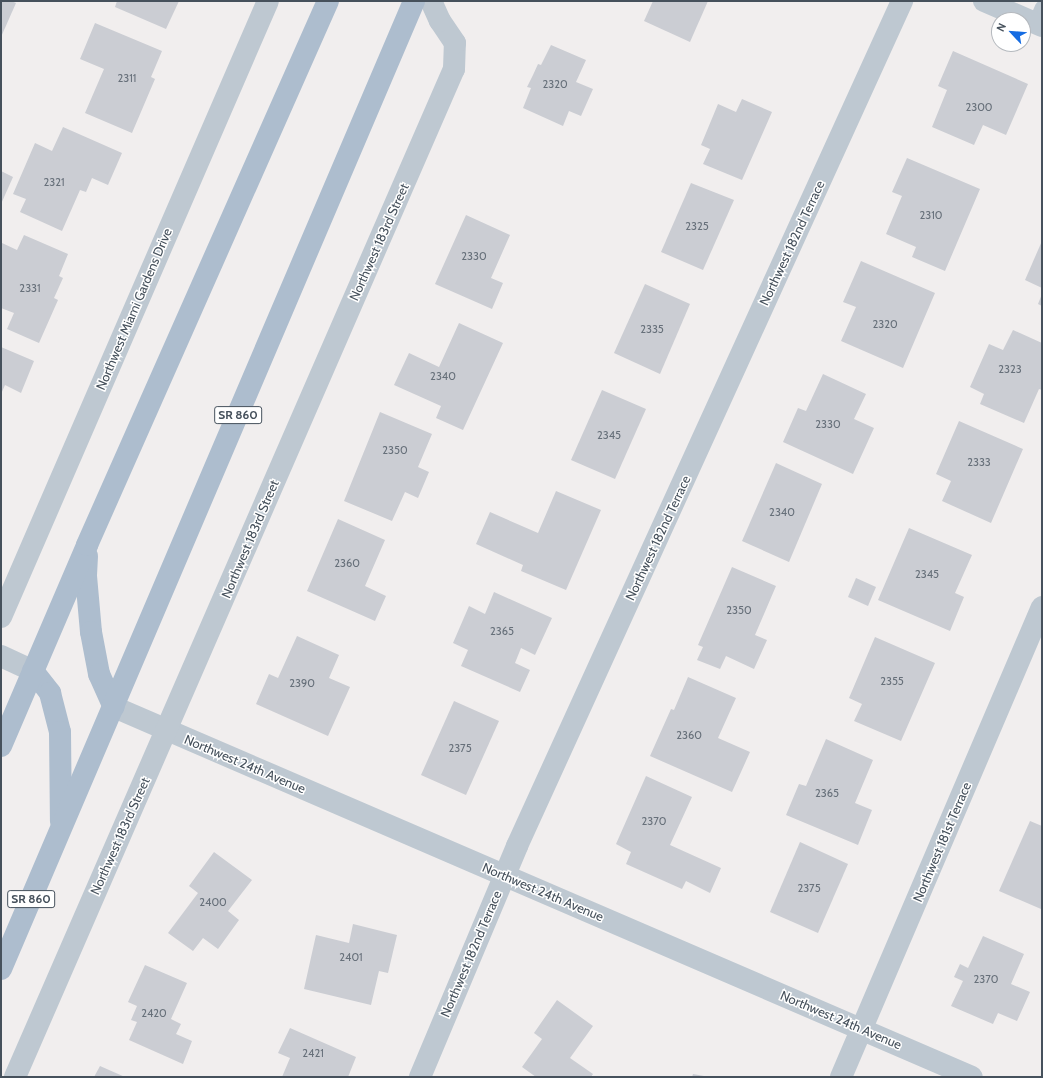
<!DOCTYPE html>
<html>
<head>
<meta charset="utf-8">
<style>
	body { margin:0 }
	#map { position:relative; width:1043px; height:1078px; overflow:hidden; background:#f1eeee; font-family:Cabin,sans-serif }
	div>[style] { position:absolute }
	.building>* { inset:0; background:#cbcdd3 }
	.service>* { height:14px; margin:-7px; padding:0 7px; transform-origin:7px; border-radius:7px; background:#bec8d1 }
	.minor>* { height:22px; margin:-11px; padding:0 11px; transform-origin:11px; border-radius:11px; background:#bec8d1 }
	.tertiary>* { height:22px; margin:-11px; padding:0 11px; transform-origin:11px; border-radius:11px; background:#bec8d1 }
	.primary>* { height:22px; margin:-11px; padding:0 11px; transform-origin:11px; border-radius:11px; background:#adbdce }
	span { translate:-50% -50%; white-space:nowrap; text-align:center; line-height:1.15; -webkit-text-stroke:3px #fff; paint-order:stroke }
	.number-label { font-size:11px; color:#67707a }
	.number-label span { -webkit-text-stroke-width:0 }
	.shield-label span { padding:1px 3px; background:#fff; border:1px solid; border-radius:3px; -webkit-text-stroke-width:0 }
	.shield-label { font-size:12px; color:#46515c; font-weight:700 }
	.street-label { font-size:13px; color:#46515c }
	.frame { position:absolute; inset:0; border:2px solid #46515c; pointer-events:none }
	.north { position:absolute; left:991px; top:12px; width:40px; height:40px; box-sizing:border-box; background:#fff; border:1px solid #b5b9be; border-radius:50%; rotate:296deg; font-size:11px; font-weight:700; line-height:16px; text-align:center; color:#46515c }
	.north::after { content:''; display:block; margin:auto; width:14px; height:18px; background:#166ce2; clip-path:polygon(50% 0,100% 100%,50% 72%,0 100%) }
</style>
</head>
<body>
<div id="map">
	<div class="building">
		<div style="clip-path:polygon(1px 1px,11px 1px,16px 3px,1px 37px)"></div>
		<div style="clip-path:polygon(117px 1px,179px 1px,166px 29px,115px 7px)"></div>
		<div style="clip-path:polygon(653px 1px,708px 1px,690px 42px,644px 21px)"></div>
		<div style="clip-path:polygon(95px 23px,162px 51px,151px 77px,155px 79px,132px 133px,85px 113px,104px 69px,80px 59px)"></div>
		<div style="clip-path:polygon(551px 45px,586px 60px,576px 82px,593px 89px,581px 116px,569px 111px,563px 126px,523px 108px,531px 88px,527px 87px,533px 75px,538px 64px,541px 65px)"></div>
		<div style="clip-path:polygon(953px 51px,1028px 84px,1006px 135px,983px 125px,974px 145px,932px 127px,947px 90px,938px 86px)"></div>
		<div style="clip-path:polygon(742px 99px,772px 112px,742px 180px,703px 164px,710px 149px,701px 145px,718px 104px,736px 112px)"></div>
		<div style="clip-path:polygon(63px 127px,122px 153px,108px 185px,92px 178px,86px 192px,80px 190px,62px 231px,20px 212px,26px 199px,13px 194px,35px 143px,52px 151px)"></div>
		<div style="clip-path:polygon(907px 158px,980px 189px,945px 271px,912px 257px,916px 247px,886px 234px,902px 196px,892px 192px)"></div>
		<div style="clip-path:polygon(1px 171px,13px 177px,1px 204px)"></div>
		<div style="clip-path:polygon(691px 183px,734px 200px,703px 270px,661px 252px)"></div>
		<div style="clip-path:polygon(466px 215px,510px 235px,491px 278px,503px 283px,492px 309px,435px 284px)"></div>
		<div style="clip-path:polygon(24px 235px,68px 254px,59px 276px,63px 278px,54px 298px,58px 300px,39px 343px,7px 329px,14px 313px,1px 308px,1px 245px,2px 243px,17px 250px)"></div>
		<div style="clip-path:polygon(1042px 241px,1042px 288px,1025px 280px)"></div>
		<div style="clip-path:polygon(861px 261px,935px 293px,903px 368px,841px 341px,856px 307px,843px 302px)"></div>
		<div style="clip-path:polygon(645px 284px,690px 304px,660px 374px,614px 353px)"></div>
		<div style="clip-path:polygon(1042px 294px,1042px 306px,1038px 304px)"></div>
		<div style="clip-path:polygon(459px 323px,503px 343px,463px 430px,436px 418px,441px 406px,394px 385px,409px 353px,439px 367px)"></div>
		<div style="clip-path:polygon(1013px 330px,1042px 343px,1042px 390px,1039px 389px,1024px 423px,980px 404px,984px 394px,970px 387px,989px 344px,1003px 350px)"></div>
		<div style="clip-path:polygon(1px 347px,34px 361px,21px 393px,5px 385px,1px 394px)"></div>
		<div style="clip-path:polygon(823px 374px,866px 394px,854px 419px,874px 428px,853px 474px,783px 442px,798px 408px,806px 411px)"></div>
		<div style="clip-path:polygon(602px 390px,646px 409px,615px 479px,571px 460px)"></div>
		<div style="clip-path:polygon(380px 412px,432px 434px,418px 467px,429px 472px,418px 498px,405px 492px,392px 521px,344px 501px)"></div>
		<div style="clip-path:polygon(959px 421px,1023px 449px,991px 523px,942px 501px,951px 481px,936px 474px)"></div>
		<div style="clip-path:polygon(776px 463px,822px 484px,789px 562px,742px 541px)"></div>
		<div style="clip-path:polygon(556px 491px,601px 510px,566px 590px,521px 571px,523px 565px,476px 544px,490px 512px,538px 533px)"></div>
		<div style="clip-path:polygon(338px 519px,385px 540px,365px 586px,386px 596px,375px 621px,307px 591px)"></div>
		<div style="clip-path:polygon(909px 528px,972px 555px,955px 593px,964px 597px,950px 631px,878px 600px)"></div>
		<div style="clip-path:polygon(732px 567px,776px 586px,755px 635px,767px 640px,754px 669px,726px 656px,720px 669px,697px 660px,703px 647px,698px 645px)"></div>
		<div style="clip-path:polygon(856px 578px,876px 587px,868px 606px,848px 597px)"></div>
		<div style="clip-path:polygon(494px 592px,552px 618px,535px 655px,521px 648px,515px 663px,530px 670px,520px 692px,461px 666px,468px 650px,453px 643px,469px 606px,485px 614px)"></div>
		<div style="clip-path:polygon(297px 636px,339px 655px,329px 678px,350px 687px,328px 736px,256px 704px,269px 674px,278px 678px)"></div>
		<div style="clip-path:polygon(875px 637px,935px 663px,901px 741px,854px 721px,862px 704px,849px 698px)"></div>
		<div style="clip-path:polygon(688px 677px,736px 698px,718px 738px,750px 752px,732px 792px,650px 756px,671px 709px,674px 710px)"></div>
		<div style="clip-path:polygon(454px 701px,499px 721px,466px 795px,421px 775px)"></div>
		<div style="clip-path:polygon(826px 739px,873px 760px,855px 803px,872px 810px,858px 845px,786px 815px,799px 784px,806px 786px)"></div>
		<div style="clip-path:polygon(646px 776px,692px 797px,670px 845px,721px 868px,710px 893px,686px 881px,682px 889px,626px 864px,631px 852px,616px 844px)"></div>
		<div style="clip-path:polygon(1030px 821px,1042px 826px,1041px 909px,999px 891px)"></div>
		<div style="clip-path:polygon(800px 842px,848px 864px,818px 933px,770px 912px)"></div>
		<div style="clip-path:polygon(214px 852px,252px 880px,228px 911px,239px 920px,218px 949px,203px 938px,193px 951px,168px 933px,198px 893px,189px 886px)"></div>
		<div style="clip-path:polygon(353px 924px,397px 935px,388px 973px,379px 971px,371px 1005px,304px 989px,316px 935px,349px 943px)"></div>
		<div style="clip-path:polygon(983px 936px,1024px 954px,1011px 984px,1030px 992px,1017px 1021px,998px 1013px,993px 1024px,951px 1006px,963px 981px,954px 977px,960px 964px,968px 968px)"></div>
		<div style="clip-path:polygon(145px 965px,187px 983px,171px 1019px,181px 1024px,176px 1034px,192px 1041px,183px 1064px,129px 1040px,137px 1022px,131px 1020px,137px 1006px,128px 1002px)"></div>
		<div style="clip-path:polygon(557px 1000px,593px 1026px,570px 1058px,593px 1074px,591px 1077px,536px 1077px,522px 1067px,542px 1039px,534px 1033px)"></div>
		<div style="clip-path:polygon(290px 1028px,356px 1057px,348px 1077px,282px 1077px,290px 1058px,278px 1053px)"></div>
		<div style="clip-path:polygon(100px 1066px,125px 1077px,94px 1077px)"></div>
		<div style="clip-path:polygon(693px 1074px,704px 1076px,704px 1077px,692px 1077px)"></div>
	</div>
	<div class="service">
		<div style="left:1035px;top:23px;width:17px;rotate:-66deg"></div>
	</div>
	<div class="minor">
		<div style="left:984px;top:1px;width:63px;rotate:23.3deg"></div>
		<div style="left:1px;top:617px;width:671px;rotate:-66.57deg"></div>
		<div style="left:114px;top:707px;width:934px;rotate:23.33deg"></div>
		<div style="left:15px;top:1077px;width:1099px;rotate:-66.47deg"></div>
		<div style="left:454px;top:69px;width:26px;rotate:-88deg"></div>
		<div style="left:455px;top:43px;width:27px;rotate:-124deg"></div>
		<div style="left:440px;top:21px;width:22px;rotate:-114deg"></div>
		<div style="left:420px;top:1077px;width:251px;rotate:-67.2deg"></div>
		<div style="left:517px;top:846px;width:929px;rotate:-65.5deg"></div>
		<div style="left:841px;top:1077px;width:511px;rotate:-66.85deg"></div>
	</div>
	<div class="tertiary">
		<div style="left:1px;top:656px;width:35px;rotate:25deg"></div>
	</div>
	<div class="primary">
		<div style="left:87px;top:556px;width:20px;rotate:93deg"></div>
		<div style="left:86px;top:576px;width:56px;rotate:84.9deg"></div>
		<div style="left:91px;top:632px;width:43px;rotate:79.2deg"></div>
		<div style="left:99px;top:674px;width:36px;rotate:66deg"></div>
		<div style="left:33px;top:671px;width:28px;rotate:52deg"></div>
		<div style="left:50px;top:693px;width:40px;rotate:75.6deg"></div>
		<div style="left:60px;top:732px;width:89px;rotate:89.4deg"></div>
		<div style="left:1px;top:746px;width:219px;rotate:-66.8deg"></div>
		<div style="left:87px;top:545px;width:595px;rotate:-66.11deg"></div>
		<div style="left:1px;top:969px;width:1052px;rotate:-66.89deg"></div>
	</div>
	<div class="number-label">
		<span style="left:127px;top:78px">2311</span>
		<span style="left:555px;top:84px">2320</span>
		<span style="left:979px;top:107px">2300</span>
		<span style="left:54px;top:182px">2321</span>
		<span style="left:931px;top:215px">2310</span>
		<span style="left:697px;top:226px">2325</span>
		<span style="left:474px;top:256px">2330</span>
		<span style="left:30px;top:288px">2331</span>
		<span style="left:885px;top:324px">2320</span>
		<span style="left:652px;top:329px">2335</span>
		<span style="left:1010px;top:369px">2323</span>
		<span style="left:443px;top:376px">2340</span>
		<span style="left:828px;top:424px">2330</span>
		<span style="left:609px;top:435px">2345</span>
		<span style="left:395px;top:450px">2350</span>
		<span style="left:979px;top:462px">2333</span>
		<span style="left:782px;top:512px">2340</span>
		<span style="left:347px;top:563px">2360</span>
		<span style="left:927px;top:574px">2345</span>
		<span style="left:739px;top:610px">2350</span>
		<span style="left:502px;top:631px">2365</span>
		<span style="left:892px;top:681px">2355</span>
		<span style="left:302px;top:683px">2390</span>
		<span style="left:689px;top:735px">2360</span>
		<span style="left:460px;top:748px">2375</span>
		<span style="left:827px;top:793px">2365</span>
		<span style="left:654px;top:821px">2370</span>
		<span style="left:809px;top:888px">2375</span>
		<span style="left:213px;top:902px">2400</span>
		<span style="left:351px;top:957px">2401</span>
		<span style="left:986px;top:979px">2370</span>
		<span style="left:154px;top:1013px">2420</span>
		<span style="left:313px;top:1053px">2421</span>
	</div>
	<div class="shield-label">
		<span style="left:238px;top:415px">SR 860</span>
		<span style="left:31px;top:899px">SR 860</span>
	</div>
	<div class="street-label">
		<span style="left:379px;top:242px;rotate:-66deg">Northwest 183rd Street</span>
		<span style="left:792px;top:243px;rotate:-65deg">Northwest 182nd Terrace</span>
		<span style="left:134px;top:309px;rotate:-67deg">Northwest Miami Gardens Drive</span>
		<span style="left:658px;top:538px;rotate:-65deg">Northwest 182nd Terrace</span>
		<span style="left:250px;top:539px;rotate:-67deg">Northwest 183rd Street</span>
		<span style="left:245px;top:764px;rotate:23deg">Northwest 24th Avenue</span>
		<span style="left:120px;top:836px;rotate:-66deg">Northwest 183rd Street</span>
		<span style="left:942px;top:842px;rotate:-67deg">Northwest 181st Terrace</span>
		<span style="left:543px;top:892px;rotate:23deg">Northwest 24th Avenue</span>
		<span style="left:471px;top:954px;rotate:-67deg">Northwest 182nd Terrace</span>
		<span style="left:841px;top:1020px;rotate:23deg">Northwest 24th Avenue</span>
	</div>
	<div class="frame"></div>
	<div class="north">N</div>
</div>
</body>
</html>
